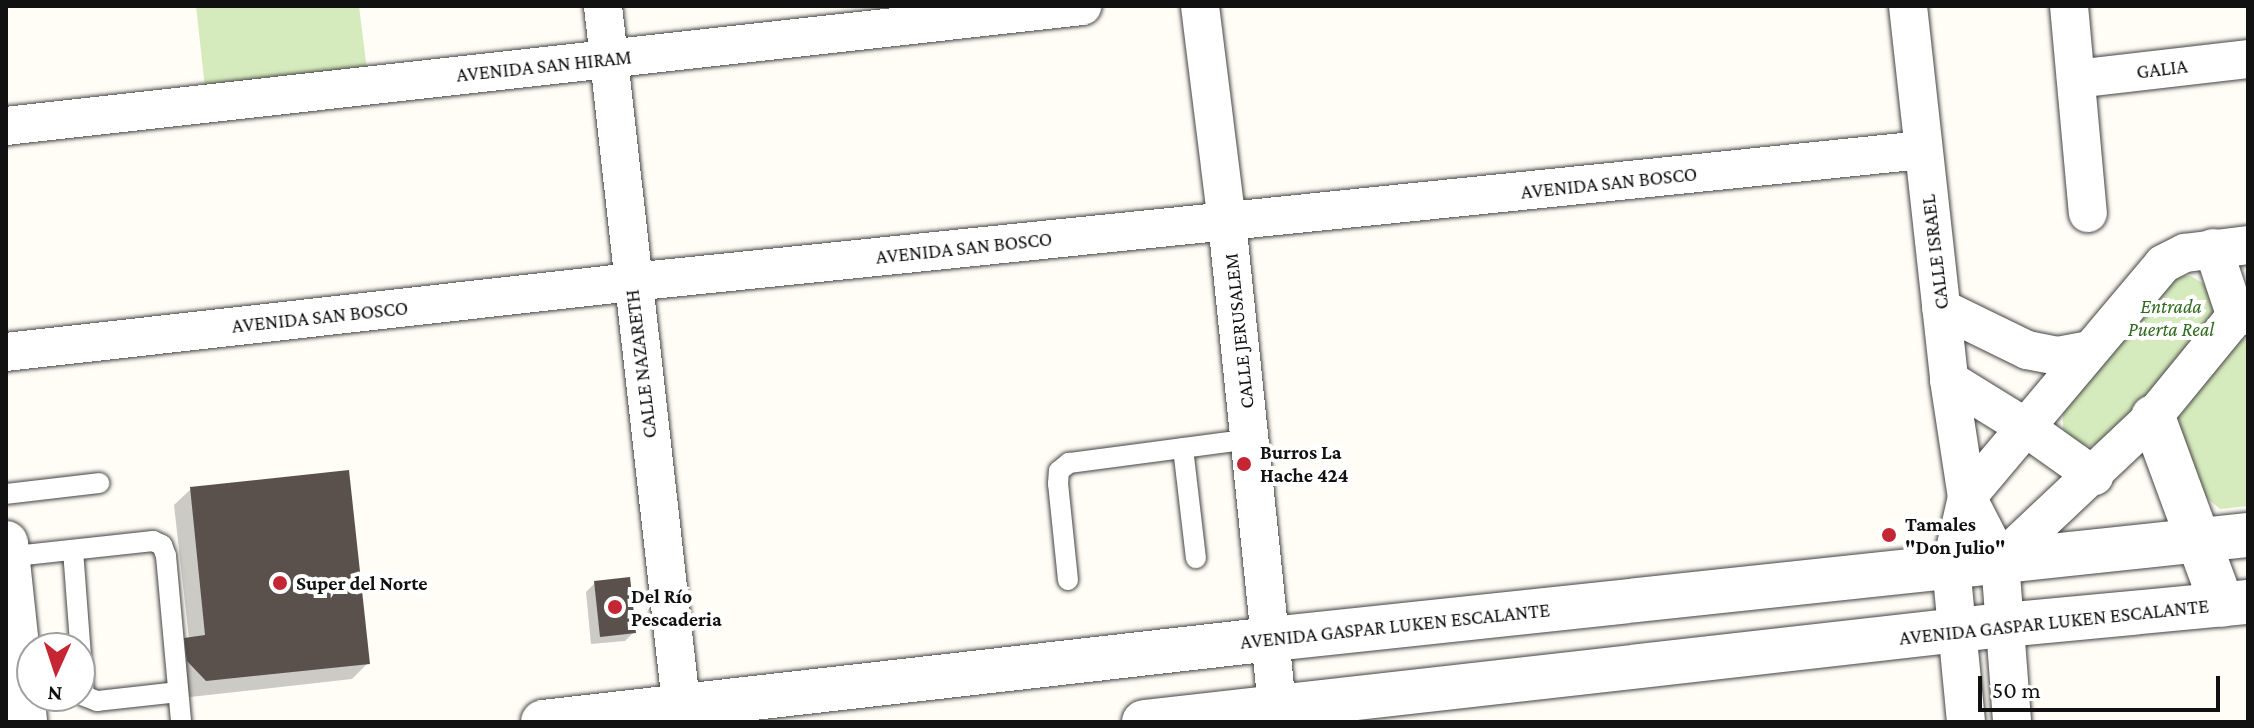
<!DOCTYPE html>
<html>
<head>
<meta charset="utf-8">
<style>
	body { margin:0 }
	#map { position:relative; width:2254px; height:728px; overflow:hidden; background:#fffdf5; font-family:"Crimson Pro",serif }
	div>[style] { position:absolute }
	.green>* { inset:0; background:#d6ebbd }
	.shadow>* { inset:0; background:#0003 }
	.building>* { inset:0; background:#5a514d }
	.roads { filter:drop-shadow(0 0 2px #444) drop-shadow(0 0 2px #444) }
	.service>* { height:20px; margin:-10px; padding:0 10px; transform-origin:10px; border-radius:10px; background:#fff }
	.minor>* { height:38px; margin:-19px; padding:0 19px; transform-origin:19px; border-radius:19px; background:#fff }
	.tertiary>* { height:44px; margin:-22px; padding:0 22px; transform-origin:22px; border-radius:22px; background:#fff }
	.dots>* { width:22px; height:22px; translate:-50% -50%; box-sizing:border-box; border:4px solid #fff; border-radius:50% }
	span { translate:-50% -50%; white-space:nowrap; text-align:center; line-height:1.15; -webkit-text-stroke:8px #fff; paint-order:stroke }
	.street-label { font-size:20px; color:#111 }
	.park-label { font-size:20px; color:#316b1f; font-style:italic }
	.poi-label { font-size:20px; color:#111; font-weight:700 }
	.left { translate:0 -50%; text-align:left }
	.frame { position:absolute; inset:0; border:8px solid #111; pointer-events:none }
	.north { position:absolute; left:16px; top:632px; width:80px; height:80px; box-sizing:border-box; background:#fff; border:2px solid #a0a0a0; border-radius:50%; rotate:183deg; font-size:22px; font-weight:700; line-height:32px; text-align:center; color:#111 }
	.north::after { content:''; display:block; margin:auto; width:28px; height:36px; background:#c42633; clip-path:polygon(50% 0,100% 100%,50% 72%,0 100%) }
	.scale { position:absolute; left:1978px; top:676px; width:242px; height:36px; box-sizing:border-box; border:4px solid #111; border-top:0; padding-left:10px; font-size:24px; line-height:28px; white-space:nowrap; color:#111; -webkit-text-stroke:6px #fff; paint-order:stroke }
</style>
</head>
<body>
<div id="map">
	<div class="green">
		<div style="clip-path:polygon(196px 6px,359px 6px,367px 70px,205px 88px)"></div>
		<div style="clip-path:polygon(2191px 276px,2212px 289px,2218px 315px,2105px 442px,2091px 446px,2076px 445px,2063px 428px,2063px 403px,2169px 277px)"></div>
		<div style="clip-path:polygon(2248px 338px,2248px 506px,2220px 509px,2176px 472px,2175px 412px,2239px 339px)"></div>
	</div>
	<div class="shadow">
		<div style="clip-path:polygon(191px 489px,368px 663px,352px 679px,190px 697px,171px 677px,168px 656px,189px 639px,174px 505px)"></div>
		<div style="clip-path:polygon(595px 583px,634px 632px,625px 641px,591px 644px,586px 592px)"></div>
	</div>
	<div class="building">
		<div style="clip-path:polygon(349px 470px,370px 664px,206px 681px,187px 661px,184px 638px,205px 635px,190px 487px)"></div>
		<div style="clip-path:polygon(630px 577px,636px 633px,600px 637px,594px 581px)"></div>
	</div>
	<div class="roads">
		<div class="service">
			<div style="left:1183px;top:448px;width:111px;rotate:83.3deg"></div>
			<div style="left:6px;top:494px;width:94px;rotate:-6.7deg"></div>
			<div style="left:73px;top:550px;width:146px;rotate:85.7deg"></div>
			<div style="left:84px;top:696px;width:14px;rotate:21deg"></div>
			<div style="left:97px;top:701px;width:81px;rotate:-6.3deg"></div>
			<div style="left:6px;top:557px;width:148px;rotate:-6.2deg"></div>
			<div style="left:153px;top:541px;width:10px;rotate:24deg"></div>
			<div style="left:162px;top:545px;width:12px;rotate:70deg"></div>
			<div style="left:166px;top:556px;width:167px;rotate:84.8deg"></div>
			<div style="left:1068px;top:580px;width:97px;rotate:-95.9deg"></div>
			<div style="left:1058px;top:484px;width:13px;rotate:-86deg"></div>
			<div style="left:1059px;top:471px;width:13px;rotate:-39deg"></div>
			<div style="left:1069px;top:463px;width:184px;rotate:-7.5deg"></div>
		</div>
		<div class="minor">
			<div style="left:603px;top:6px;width:720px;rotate:83.62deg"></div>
			<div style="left:1200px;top:6px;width:218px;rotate:82.9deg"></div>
			<div style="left:1227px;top:222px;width:486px;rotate:84.1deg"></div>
			<div style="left:1908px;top:6px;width:376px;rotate:83.7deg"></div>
			<div style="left:1949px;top:380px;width:118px;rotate:81.3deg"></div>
			<div style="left:1967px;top:497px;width:72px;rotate:62.7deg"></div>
			<div style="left:2000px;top:561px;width:161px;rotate:85.7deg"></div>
			<div style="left:2069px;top:6px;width:208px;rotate:84.8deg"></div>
			<div style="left:2076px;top:79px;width:173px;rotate:-6.6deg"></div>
			<div style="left:6px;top:126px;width:1083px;rotate:-6.36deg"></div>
			<div style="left:2213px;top:248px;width:73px;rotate:71.6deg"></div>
			<div style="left:1941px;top:308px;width:96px;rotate:26deg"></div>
			<div style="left:2027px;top:350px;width:32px;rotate:11deg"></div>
			<div style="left:2058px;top:356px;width:31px;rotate:-11deg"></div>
			<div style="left:6px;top:352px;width:630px;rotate:-6.38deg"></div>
			<div style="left:632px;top:282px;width:1298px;rotate:-5.84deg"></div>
			<div style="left:1949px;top:380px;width:89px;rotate:31.7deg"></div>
			<div style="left:2025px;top:427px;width:85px;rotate:35.4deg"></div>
			<div style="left:2000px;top:561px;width:210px;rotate:-43.3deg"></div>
			<div style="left:2153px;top:417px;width:120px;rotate:-50.7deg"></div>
			<div style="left:2229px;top:324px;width:10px;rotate:-45deg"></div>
			<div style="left:2236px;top:317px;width:12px;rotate:-9deg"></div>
			<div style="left:1966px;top:722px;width:156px;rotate:-95.5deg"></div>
			<div style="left:1951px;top:567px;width:72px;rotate:-77.1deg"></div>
			<div style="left:1967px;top:497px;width:304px;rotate:-49.9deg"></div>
			<div style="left:2163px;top:264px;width:25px;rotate:-27deg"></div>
			<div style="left:2185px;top:253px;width:64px;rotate:-7.2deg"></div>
		</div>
		<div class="tertiary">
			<div style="left:2153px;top:417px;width:200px;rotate:69.8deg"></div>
			<div style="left:6px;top:543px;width:180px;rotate:83.9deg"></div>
			<div style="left:543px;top:722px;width:734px;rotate:-6.5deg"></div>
			<div style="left:1272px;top:639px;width:982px;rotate:-6.08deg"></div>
			<div style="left:1144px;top:722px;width:865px;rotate:-6.44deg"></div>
			<div style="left:2004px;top:625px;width:245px;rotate:-5.4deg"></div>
		</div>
	</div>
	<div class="dots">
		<div style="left:1244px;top:464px;background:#c42633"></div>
		<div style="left:1889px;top:535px;background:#c42633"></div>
		<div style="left:280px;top:583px;background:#c42633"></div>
		<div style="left:615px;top:607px;background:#c42633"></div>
	</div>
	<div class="street-label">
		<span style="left:544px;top:66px;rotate:-6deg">AVENIDA SAN HIRAM</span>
		<span style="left:2162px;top:69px;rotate:-7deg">GALIA</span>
		<span style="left:1609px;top:183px;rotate:-6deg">AVENIDA SAN BOSCO</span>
		<span style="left:964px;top:248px;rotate:-6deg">AVENIDA SAN BOSCO</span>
		<span style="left:1935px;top:252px;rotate:-97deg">CALLE ISRAEL</span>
		<span style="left:320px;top:317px;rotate:-6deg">AVENIDA SAN BOSCO</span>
		<span style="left:1239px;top:331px;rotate:-96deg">CALLE JERUSALEM</span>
		<span style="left:641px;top:364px;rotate:-97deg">CALLE NAZARETH</span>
		<span style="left:2054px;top:622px;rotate:-6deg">AVENIDA GASPAR LUKEN ESCALANTE</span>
		<span style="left:1395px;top:626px;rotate:-6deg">AVENIDA GASPAR LUKEN ESCALANTE</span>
	</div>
	<div class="park-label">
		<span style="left:2171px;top:318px">Entrada<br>Puerta Real</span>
	</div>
	<div class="poi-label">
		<span class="left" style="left:1260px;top:464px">Burros La<br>Hache 424</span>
		<span class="left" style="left:1905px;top:536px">Tamales<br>"Don Julio"</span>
		<span class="left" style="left:296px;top:583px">Super del Norte</span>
		<span class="left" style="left:631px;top:608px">Del Río<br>Pescaderia</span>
	</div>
	<div class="frame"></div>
	<div class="north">N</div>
	<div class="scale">50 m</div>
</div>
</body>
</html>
